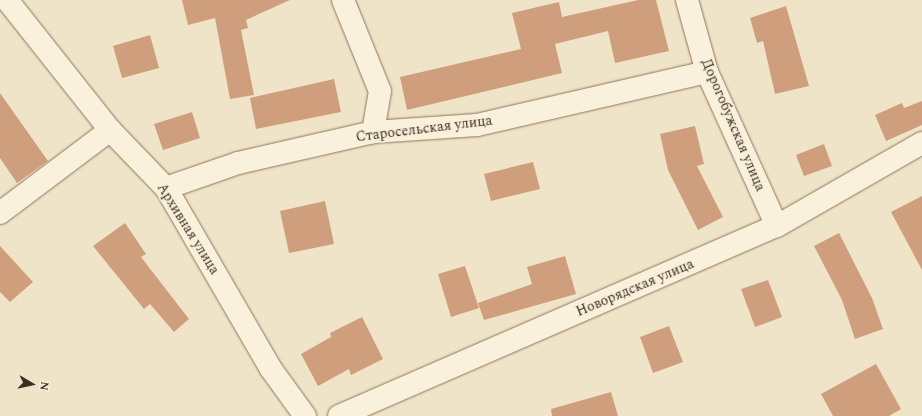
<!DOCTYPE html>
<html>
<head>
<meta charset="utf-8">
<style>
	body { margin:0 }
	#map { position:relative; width:922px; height:416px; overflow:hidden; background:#f0e4c8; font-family:Spectral,serif }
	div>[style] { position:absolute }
	.building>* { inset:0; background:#cf9f7d }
	.roads { filter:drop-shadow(0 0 1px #8d765c) drop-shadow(0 0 1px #8d765c) }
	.street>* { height:22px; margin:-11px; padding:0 11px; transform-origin:11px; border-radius:11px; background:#faf1dc }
	.secondary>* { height:22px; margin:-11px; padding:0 11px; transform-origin:11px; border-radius:11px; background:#faf1dc }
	span { translate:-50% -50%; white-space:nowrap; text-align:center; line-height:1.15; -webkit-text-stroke:3px #f7eed8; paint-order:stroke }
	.street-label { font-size:14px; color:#3d2e20 }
	.north { position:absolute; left:12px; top:364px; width:40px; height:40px; -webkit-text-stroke:3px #f7eed8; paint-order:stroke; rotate:99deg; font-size:11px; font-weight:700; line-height:16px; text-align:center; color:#3d2e20 }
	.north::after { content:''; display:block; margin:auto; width:14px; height:18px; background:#3d2e20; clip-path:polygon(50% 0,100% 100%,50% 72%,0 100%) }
</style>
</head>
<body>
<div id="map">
	<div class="building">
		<div style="clip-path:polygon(182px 0,290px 0,246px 20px,248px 28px,241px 30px,254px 95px,230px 99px,215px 18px,188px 25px)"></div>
		<div style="clip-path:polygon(638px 0,656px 0,669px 51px,615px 63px,608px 31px,555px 44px,562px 73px,407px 110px,400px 77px,521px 49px,512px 13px,559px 2px,562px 17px)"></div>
		<div style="clip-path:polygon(786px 6px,809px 86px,775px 94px,763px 41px,757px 43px,750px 18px)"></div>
		<div style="clip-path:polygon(150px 35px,159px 68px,122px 78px,113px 46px)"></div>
		<div style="clip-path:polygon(334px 79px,341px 112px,256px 129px,250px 98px)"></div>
		<div style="clip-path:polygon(0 93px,48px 161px,17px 183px,0 158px)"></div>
		<div style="clip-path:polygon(922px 101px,922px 125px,886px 141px,875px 115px,902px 103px,904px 108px)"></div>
		<div style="clip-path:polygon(192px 112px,200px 138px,163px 150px,154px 124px)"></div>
		<div style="clip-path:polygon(695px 126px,704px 164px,697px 166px,723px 217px,698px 230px,668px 170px,660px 134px)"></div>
		<div style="clip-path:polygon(824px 144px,832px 166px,804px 176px,796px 155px)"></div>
		<div style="clip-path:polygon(533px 162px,540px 189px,491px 201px,484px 174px)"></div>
		<div style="clip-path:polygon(922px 196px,922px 270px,891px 212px)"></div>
		<div style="clip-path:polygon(325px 201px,334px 244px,289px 253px,280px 211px)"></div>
		<div style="clip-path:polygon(125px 223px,146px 254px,141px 257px,189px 319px,174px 332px,150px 304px,144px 309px,93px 246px)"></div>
		<div style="clip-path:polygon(839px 233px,872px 298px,883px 329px,855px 339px,842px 300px,814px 246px)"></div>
		<div style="clip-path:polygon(0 246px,33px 282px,10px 302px,0 292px)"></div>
		<div style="clip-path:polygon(565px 256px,576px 294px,484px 320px,478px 303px,532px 284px,527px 267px)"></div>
		<div style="clip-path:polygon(465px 266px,479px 308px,451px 317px,438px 274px)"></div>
		<div style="clip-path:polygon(768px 280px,782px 317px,755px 327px,741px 289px)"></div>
		<div style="clip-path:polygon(362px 317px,383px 359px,351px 375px,349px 369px,318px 386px,301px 354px,331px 337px,330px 333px)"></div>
		<div style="clip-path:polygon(669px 326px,683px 362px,653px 373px,640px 337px)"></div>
		<div style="clip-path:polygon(876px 364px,901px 409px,889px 416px,833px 416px,821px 394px)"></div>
		<div style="clip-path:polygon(611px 392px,618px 416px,552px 416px,551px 409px)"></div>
	</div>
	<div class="roads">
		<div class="street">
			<div style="left:7px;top:0;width:166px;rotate:51.6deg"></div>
			<div style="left:110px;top:130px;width:81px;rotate:46deg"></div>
			<div style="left:166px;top:188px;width:209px;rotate:59.9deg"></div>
			<div style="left:271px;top:369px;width:58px;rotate:54.1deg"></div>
			<div style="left:343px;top:0;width:98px;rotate:67.9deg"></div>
			<div style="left:380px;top:91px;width:42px;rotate:99.7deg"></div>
			<div style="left:687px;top:0;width:75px;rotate:74.5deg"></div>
			<div style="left:707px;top:72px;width:169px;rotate:65.6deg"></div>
			<div style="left:166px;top:188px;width:76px;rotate:-19.1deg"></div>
			<div style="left:238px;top:163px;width:139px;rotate:-12.9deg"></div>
			<div style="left:373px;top:132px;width:104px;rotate:-3.9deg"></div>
			<div style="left:477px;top:125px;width:236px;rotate:-13deg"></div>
			<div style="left:0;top:213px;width:138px;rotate:-37deg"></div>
		</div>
		<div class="secondary">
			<div style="left:339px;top:416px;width:477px;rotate:-23.5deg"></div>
			<div style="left:777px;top:226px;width:167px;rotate:-29.8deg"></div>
		</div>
	</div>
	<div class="street-label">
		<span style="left:733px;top:125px;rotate:67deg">Дорогобужская улица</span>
		<span style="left:424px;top:129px;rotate:-7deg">Старосельская улица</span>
		<span style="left:188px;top:229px;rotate:58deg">Архивная улица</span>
		<span style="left:635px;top:288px;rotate:-23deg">Новорядская улица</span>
	</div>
	<div class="north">N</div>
</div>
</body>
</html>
